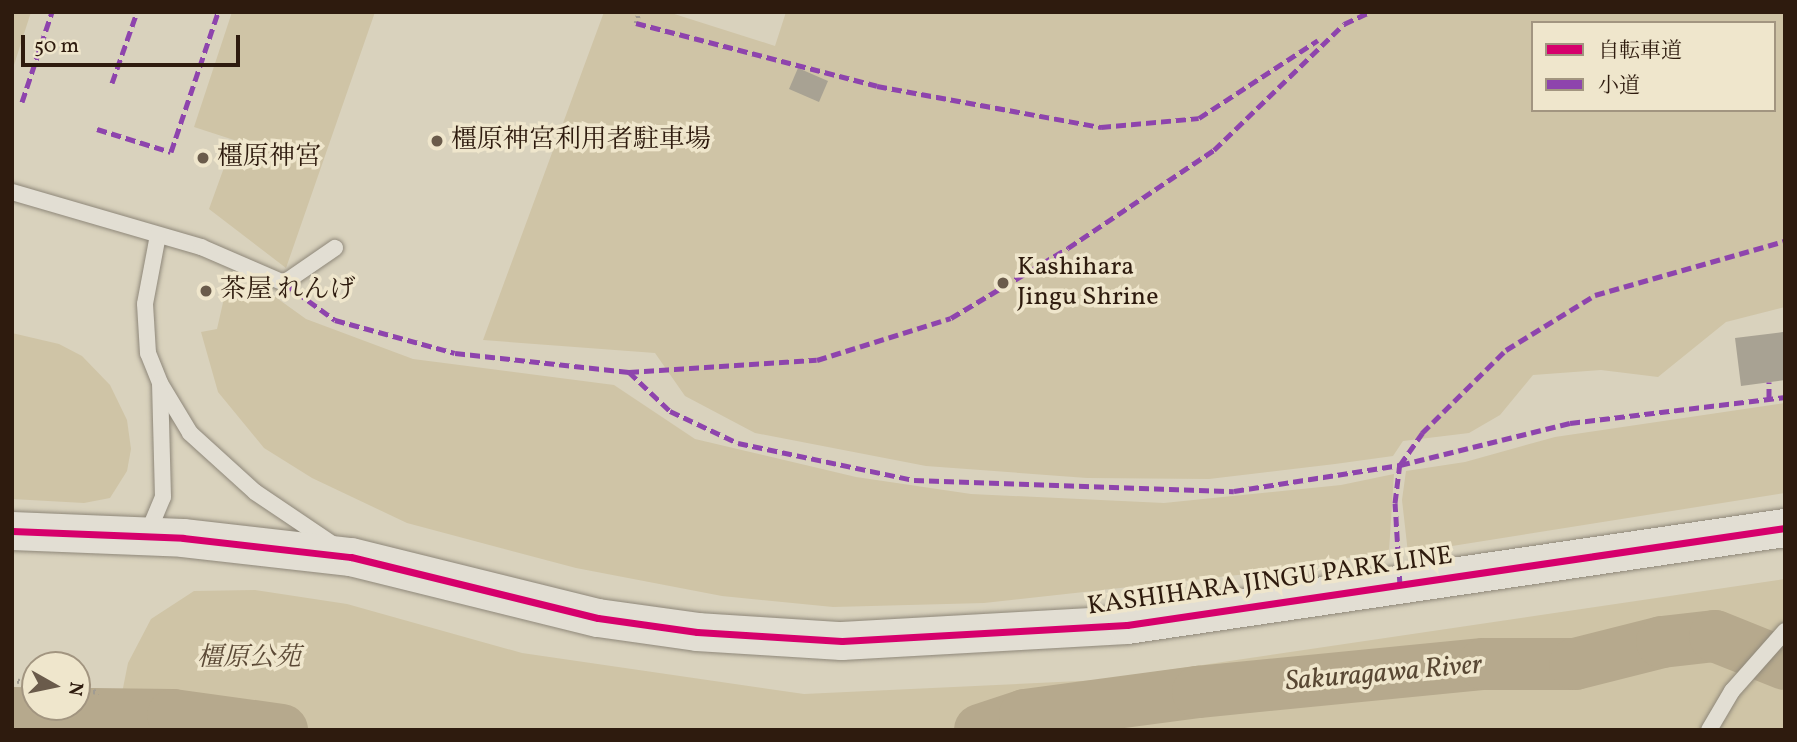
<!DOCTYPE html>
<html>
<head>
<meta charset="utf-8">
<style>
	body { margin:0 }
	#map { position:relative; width:1797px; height:742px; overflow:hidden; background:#d9d2bd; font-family:Vollkorn,"Noto Serif JP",serif }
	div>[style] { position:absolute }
	.green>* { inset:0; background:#cfc4a6 }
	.river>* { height:52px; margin:-26px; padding:0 26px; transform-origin:26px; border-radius:26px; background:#b6a98d }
	.building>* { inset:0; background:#a8a293 }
	.path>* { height:4.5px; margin-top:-2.25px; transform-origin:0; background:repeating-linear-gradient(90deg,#a19c92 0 2px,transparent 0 5.5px) }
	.roads { filter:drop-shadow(0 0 2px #8e8779) drop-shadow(0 0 2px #8e8779) }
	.service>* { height:16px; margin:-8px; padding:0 8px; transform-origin:8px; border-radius:8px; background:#e2ded3 }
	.secondary>* { height:38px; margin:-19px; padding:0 19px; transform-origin:19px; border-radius:19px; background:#e2ded3 }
	.quiet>* { height:5px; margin-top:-2.5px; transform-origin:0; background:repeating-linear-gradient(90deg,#8e44ad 0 10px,transparent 0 15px) }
	.cycleway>* { height:7px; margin:-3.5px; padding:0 3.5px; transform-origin:3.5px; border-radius:3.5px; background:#d6006c }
	.dots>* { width:19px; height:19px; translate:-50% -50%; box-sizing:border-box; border:4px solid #efe6cc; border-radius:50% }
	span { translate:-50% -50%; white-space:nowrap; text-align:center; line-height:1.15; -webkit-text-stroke:7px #efe6cc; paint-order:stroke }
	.poi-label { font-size:26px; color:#2e1b0e }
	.left { translate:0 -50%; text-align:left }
	.street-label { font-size:26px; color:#2e1b0e }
	.park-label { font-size:26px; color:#5c4a36; font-style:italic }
	.water-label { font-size:28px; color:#584733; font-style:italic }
	.frame { position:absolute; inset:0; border:14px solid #2e1b0e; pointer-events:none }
	.legend { position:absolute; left:1531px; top:21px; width:245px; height:91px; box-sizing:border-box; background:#efe6cc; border:2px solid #a29580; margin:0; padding:9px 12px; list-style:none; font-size:21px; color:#2e1b0e }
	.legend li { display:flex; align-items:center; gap:14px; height:35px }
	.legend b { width:35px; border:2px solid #a29580 }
	.north { position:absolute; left:21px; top:651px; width:70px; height:70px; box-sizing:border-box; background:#efe6cc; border:2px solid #a29580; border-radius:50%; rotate:99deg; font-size:19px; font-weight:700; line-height:28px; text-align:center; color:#2e1b0e }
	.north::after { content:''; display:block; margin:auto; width:24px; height:32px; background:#6a5b4b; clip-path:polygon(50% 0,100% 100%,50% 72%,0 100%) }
	.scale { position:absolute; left:21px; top:35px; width:219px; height:32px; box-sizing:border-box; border:4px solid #2e1b0e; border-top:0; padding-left:9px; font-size:21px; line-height:24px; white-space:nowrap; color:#2e1b0e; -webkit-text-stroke:5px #efe6cc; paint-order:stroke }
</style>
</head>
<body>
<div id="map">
	<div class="green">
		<div style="clip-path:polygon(12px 12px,31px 12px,14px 65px,12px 64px)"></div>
		<div style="clip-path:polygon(232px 12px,375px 12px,286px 268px,209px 209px,234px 140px,194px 127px)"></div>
		<div style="clip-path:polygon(evenodd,604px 12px,668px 12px,775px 46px,786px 12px,1785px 12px,1785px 307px,1726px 322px,1658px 377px,1601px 370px,1533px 375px,1500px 415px,1469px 433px,1403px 441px,1393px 456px,1335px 464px,1209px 479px,1087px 478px,926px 466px,755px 433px,685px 396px,655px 353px,483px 340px,604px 12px,1533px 23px,1774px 23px,1774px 110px,1533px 110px,1533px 23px)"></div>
		<div style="clip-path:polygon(227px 285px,267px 291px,306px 319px,413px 359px,614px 385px,695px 439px,856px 477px,971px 494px,1164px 503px,1341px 485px,1394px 474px,1389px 551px,1256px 573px,984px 603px,833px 607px,722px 596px,576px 568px,407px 523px,312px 478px,264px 448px,218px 392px,201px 332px,217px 329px)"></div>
		<div style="clip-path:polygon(12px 333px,59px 344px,82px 356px,110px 385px,127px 420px,131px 449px,127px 471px,110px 498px,84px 503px,12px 499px)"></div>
		<div style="clip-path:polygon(1785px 403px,1785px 493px,1408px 553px,1402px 500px,1406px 471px,1465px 462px,1555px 437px)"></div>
		<div style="clip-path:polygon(1785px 579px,1785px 730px,12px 730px,12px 687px,35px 690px,35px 707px,77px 707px,77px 697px,120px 703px,128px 663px,151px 619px,194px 591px,255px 590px,347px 604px,522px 653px,804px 694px,1101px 680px)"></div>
	</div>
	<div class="river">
		<div style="left:12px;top:713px;width:161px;rotate:0.7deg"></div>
		<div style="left:173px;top:715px;width:110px;rotate:7.8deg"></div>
		<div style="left:980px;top:730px;width:47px;rotate:-18.4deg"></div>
		<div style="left:1025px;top:715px;width:175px;rotate:-7.6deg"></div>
		<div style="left:1198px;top:692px;width:287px;rotate:-5.6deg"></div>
		<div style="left:1484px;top:664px;width:91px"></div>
		<div style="left:1575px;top:664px;width:90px;rotate:-14.2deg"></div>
		<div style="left:1662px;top:642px;width:53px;rotate:-6.5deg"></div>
		<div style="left:1715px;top:636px;width:75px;rotate:21.8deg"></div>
	</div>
	<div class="building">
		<div style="clip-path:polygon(798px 68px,828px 81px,819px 102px,789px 89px)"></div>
		<div style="clip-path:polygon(1783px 332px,1785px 380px,1741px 386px,1735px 338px)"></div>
	</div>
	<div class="path">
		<div style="left:636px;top:23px;width:11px;rotate:-75deg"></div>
		<div style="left:12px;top:680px;width:23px;rotate:7deg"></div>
		<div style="left:77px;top:689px;width:22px;rotate:8deg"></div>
	</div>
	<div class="roads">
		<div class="service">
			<div style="left:12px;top:192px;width:197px;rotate:16.2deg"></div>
			<div style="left:201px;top:247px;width:90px;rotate:23.4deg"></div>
			<div style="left:284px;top:283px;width:62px;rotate:-34.5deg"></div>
			<div style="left:158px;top:235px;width:70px;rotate:100.7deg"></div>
			<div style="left:145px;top:304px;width:49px;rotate:86.5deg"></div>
			<div style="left:148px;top:353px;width:32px;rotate:68deg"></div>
			<div style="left:160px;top:383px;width:58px;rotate:59deg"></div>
			<div style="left:190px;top:433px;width:88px;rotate:42.2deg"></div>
			<div style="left:255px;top:492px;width:97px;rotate:34deg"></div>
			<div style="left:147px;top:535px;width:41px;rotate:-67.2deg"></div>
			<div style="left:163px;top:497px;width:112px;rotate:-91.5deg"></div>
			<div style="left:1709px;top:730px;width:45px;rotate:-59.5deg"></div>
			<div style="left:1732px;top:691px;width:80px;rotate:-48.5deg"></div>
		</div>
		<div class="secondary">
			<div style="left:12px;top:531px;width:171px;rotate:2.3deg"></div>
			<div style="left:183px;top:538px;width:169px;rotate:6.5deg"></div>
			<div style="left:351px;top:557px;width:254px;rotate:13.9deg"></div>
			<div style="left:598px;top:618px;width:100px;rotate:8deg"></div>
			<div style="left:697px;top:632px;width:145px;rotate:3.6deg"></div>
			<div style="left:842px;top:641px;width:285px;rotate:-3.2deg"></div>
			<div style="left:1127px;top:625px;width:665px;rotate:-8.39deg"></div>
		</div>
	</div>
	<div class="quiet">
		<div style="left:636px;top:23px;width:249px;rotate:14.6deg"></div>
		<div style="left:877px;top:86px;width:228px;rotate:10.4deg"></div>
		<div style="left:1101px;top:127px;width:98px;rotate:-5.2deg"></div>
		<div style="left:1199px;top:118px;width:142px;rotate:-33.2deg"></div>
		<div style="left:112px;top:83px;width:75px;rotate:-70.6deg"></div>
		<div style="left:22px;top:102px;width:95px;rotate:-71.6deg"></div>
		<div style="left:97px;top:129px;width:77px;rotate:17.3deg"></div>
		<div style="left:171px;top:152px;width:148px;rotate:-71.4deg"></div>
		<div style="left:284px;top:283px;width:63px;rotate:36deg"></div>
		<div style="left:335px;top:320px;width:124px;rotate:15.4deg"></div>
		<div style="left:455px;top:353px;width:175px;rotate:6.2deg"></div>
		<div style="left:629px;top:372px;width:57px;rotate:43.6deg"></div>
		<div style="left:670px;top:411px;width:75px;rotate:25.2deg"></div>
		<div style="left:738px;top:443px;width:180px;rotate:11.9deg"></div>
		<div style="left:914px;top:480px;width:320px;rotate:2deg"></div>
		<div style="left:1234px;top:491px;width:168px;rotate:-8.9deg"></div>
		<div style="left:1400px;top:465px;width:175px;rotate:-13.9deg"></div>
		<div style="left:1570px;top:423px;width:217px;rotate:-6.9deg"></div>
		<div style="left:629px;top:372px;width:188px;rotate:-3.7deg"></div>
		<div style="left:817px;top:360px;width:140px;rotate:-17.4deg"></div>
		<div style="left:951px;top:318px;width:136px;rotate:-30.9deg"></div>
		<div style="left:1068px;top:248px;width:176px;rotate:-33.9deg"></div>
		<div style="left:1214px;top:150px;width:181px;rotate:-44.1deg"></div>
		<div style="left:1344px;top:24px;width:29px;rotate:-25deg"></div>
		<div style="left:1769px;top:398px;width:16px;rotate:-90deg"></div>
		<div style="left:1400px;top:586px;width:83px;rotate:-93.4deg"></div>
		<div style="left:1395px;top:503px;width:38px;rotate:-83deg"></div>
		<div style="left:1400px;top:465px;width:39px;rotate:-55deg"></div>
		<div style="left:1422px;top:433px;width:118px;rotate:-44.7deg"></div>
		<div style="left:1506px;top:350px;width:105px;rotate:-31.7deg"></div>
		<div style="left:1595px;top:295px;width:198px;rotate:-15.9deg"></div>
	</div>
	<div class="cycleway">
		<div style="left:12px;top:531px;width:171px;rotate:2.3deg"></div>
		<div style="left:183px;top:538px;width:169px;rotate:6.5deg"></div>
		<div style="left:351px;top:557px;width:254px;rotate:13.9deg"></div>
		<div style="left:598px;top:618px;width:100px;rotate:8deg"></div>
		<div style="left:697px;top:632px;width:145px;rotate:3.6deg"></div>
		<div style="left:842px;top:641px;width:285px;rotate:-3.2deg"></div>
		<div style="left:1127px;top:625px;width:665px;rotate:-8.39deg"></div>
	</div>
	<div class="dots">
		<div style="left:437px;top:141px;background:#6a5b4b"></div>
		<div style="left:203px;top:158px;background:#6a5b4b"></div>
		<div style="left:1003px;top:283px;background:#6a5b4b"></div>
		<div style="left:206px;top:291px;background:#6a5b4b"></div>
	</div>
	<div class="poi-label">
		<span class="left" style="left:451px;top:141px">橿原神宮利用者駐車場</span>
		<span class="left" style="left:217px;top:158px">橿原神宮</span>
		<span class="left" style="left:1017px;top:283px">Kashihara<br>Jingu Shrine</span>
		<span class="left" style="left:220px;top:291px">茶屋 れんげ</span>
	</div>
	<div class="street-label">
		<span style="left:1270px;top:582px;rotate:-8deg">KASHIHARA JINGU PARK LINE</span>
	</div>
	<div class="park-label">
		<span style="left:249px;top:659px">橿原公苑</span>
	</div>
	<div class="water-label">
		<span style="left:1384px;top:674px;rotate:-5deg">Sakuragawa River</span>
	</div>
	<div class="frame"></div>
	<ul class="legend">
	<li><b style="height:9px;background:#d6006c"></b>自転車道</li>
	<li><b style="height:9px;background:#8e44ad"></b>小道</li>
	</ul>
	<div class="north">N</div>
	<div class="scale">50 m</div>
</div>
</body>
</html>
